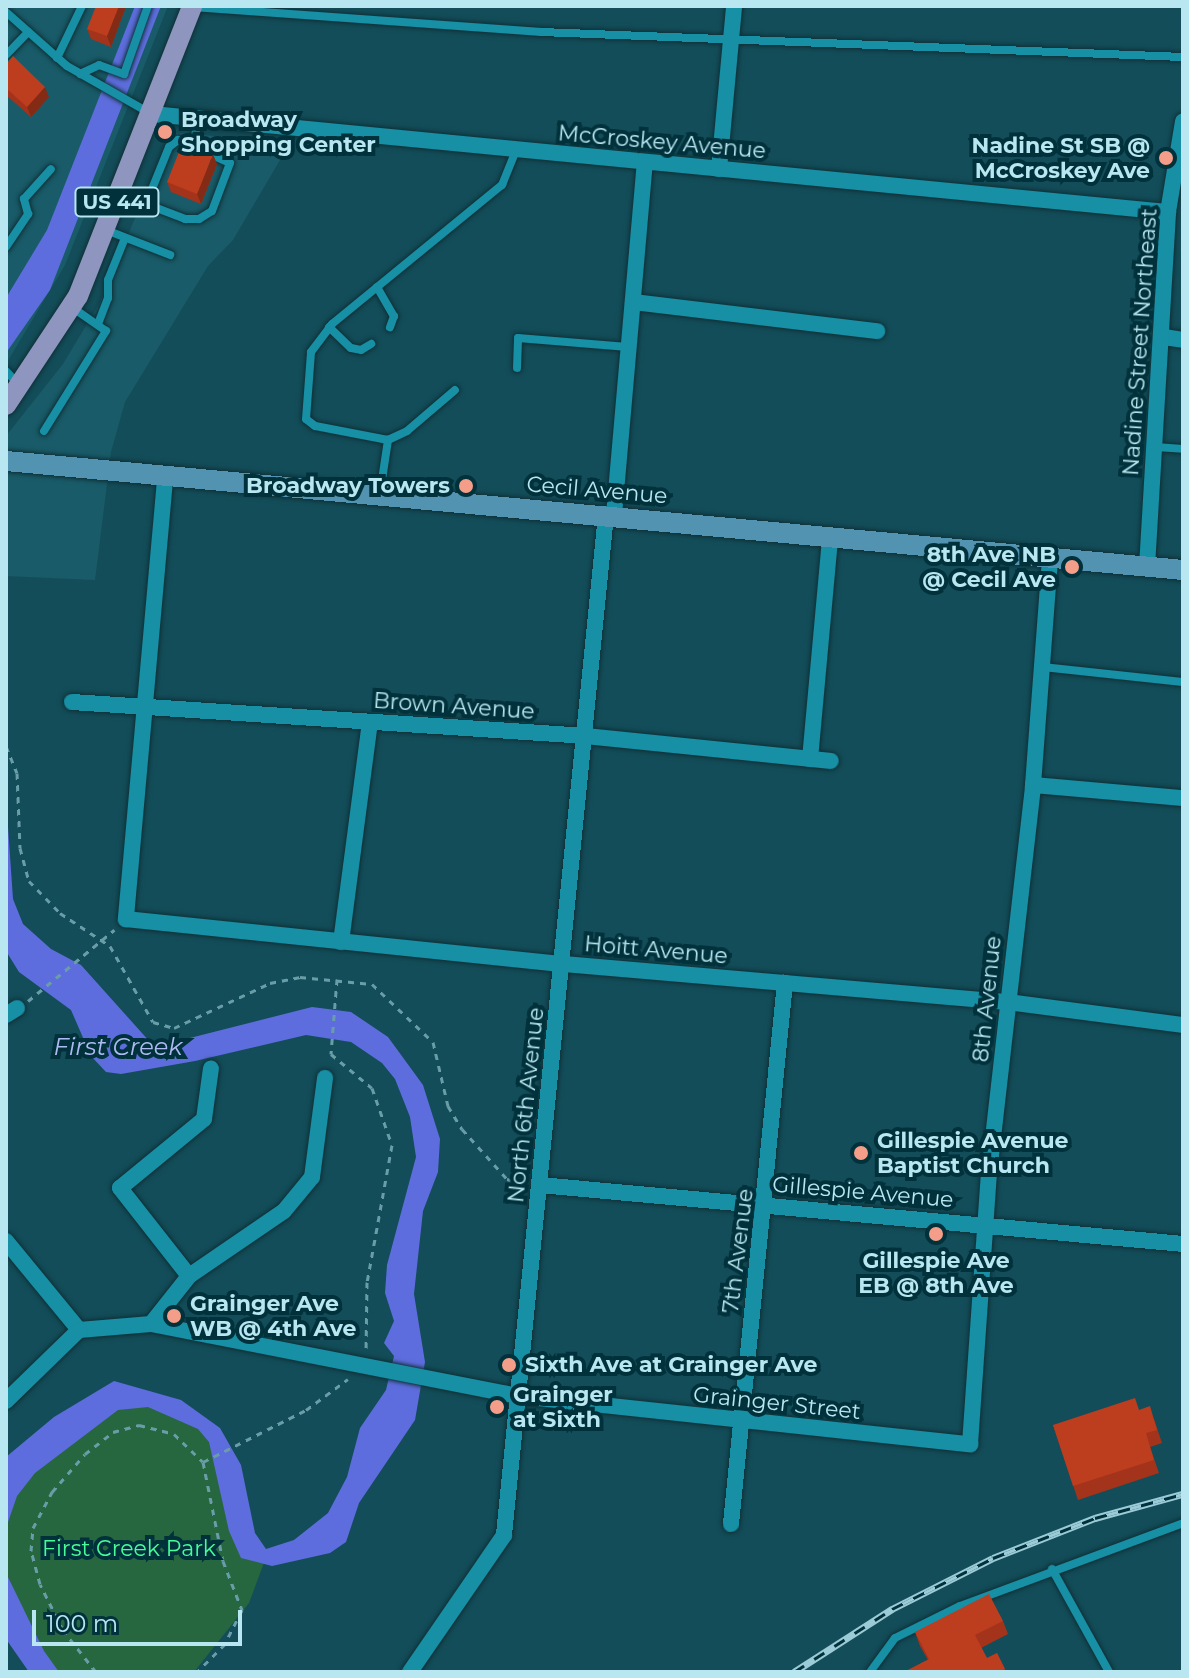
<!DOCTYPE html>
<html>
<head>
<meta charset="utf-8">
<style>
	body { margin:0 }
	#map { position:relative; width:1189px; height:1678px; overflow:hidden; background:#134d59; font-family:Montserrat,sans-serif }
	div>[style] { position:absolute }
	.built>* { inset:0; background:#195b68 }
	.green>* { inset:0; background:#266740 }
	.water>* { inset:0; background:#5e6ddd }
	.path>* { height:3px; margin-top:-1.5px; transform-origin:0; background:repeating-linear-gradient(90deg,#699da8 0 6px,transparent 0 12px) }
	.roads { filter:drop-shadow(0 0 2px #0f3037) drop-shadow(0 0 2px #0f3037) }
	.lane>* { height:8px; margin:-4px; padding:0 4px; transform-origin:4px; border-radius:4px; background:#178fa5 }
	.street>* { height:16px; margin:-8px; padding:0 8px; transform-origin:8px; border-radius:8px; background:#178fa5 }
	.secondary>* { height:20px; margin:-10px; padding:0 10px; transform-origin:10px; border-radius:10px; background:#5393b2 }
	.primary>* { height:20px; margin:-10px; padding:0 10px; transform-origin:10px; border-radius:10px; background:#8e96bf }
	.rail>* { height:7px; margin-top:-3.5px; transform-origin:0; background:repeating-linear-gradient(90deg,#01313b 0 12px,#9acbd6 0 24px); box-sizing:border-box; border-block:2px solid #9acbd6 }
	.wall>* { inset:0; background:#a3341b }
	.shaded-wall>* { inset:0; background:#842b16 }
	.building>* { inset:0; background:#bd3d1f }
	.dots>* { width:22px; height:22px; translate:-50% -50%; box-sizing:border-box; border:4px solid #01313b; border-radius:50% }
	span { translate:-50% -50%; white-space:nowrap; text-align:center; line-height:1.15; -webkit-text-stroke:8px #01313b; paint-order:stroke }
	.shield-label span { padding:2px 6px; background:#01313b; border:2px solid; border-radius:6px; -webkit-text-stroke-width:0 }
	.shield-label { font-size:20px; color:#b8e7f2; font-weight:700 }
	.poi-label { font-size:22px; color:#b8e7f2; font-weight:700 }
	.left { translate:0 -50%; text-align:left }
	.right { translate:-100% -50%; text-align:right }
	.street-label { font-size:22px; color:#b8e7f2 }
	.park-label { font-size:22px; color:#48fd99 }
	.water-label { font-size:24px; color:#aebbf2; font-style:italic }
	.frame { position:absolute; inset:0; border:8px solid #b8e7f2; pointer-events:none }
	.scale { position:absolute; left:32px; top:1610px; width:210px; height:36px; box-sizing:border-box; border:4px solid #b8e7f2; border-top:0; padding-left:10px; font-size:24px; line-height:28px; white-space:nowrap; color:#b8e7f2; -webkit-text-stroke:6px #01313b; paint-order:stroke }
</style>
</head>
<body>
<div id="map">
	<div class="built">
		<div style="clip-path:polygon(6px 6px,168px 6px,65px 265px,6px 364px)"></div>
		<div style="clip-path:polygon(171px 132px,290px 143px,233px 240px,208px 266px,125px 402px,111px 452px,95px 580px,6px 576px,6px 436px,63px 364px,99px 304px)"></div>
	</div>
	<div class="green">
		<div style="clip-path:polygon(98px 1393px,194px 1411px,246px 1510px,265px 1560px,249px 1603px,194px 1672px,32px 1672px,6px 1635px,6px 1463px)"></div>
	</div>
	<div class="water">
		<div style="clip-path:polygon(135px 6px,161px 6px,50px 290px,6px 353px,6px 298px,47px 230px)"></div>
		<div style="clip-path:polygon(6px 798px,13px 899px,23px 924px,51px 949px,81px 965px,150px 1042px,178px 1041px,312px 1007px,351px 1012px,388px 1037px,423px 1085px,440px 1139px,438px 1172px,423px 1211px,414px 1294px,425px 1362px,415px 1420px,359px 1503px,346px 1542px,330px 1553px,272px 1566px,241px 1558px,229px 1531px,209px 1442px,198px 1429px,148px 1407px,118px 1410px,35px 1473px,17px 1496px,6px 1528px,6px 1457px,54px 1417px,114px 1381px,181px 1400px,220px 1428px,241px 1465px,255px 1533px,266px 1549px,294px 1540px,328px 1513px,347px 1477px,360px 1428px,386px 1390px,394px 1356px,384px 1343px,394px 1321px,385px 1293px,387px 1265px,416px 1157px,410px 1117px,395px 1079px,382px 1063px,351px 1042px,306px 1035px,195px 1061px,121px 1074px,106px 1072px,91px 1056px,71px 1010px,19px 972px,6px 951px)"></div>
		<div style="clip-path:polygon(6px 1573px,44px 1651px,59px 1672px,29px 1672px,6px 1639px)"></div>
	</div>
	<div class="path">
		<div style="left:6px;top:746px;width:29px;rotate:68deg"></div>
		<div style="left:17px;top:773px;width:75px;rotate:87.7deg"></div>
		<div style="left:20px;top:848px;width:34px;rotate:75deg"></div>
		<div style="left:29px;top:881px;width:45px;rotate:45.9deg"></div>
		<div style="left:60px;top:913px;width:60px;rotate:33.4deg"></div>
		<div style="left:110px;top:946px;width:87px;rotate:60.5deg"></div>
		<div style="left:153px;top:1022px;width:22px;rotate:16deg"></div>
		<div style="left:174px;top:1028px;width:106px;rotate:-25.1deg"></div>
		<div style="left:270px;top:983px;width:31px;rotate:-11deg"></div>
		<div style="left:300px;top:977px;width:72px;rotate:5.6deg"></div>
		<div style="left:372px;top:984px;width:84px;rotate:43.6deg"></div>
		<div style="left:433px;top:1042px;width:66px;rotate:76.8deg"></div>
		<div style="left:448px;top:1106px;width:27px;rotate:59deg"></div>
		<div style="left:462px;top:1129px;width:67px;rotate:48deg"></div>
		<div style="left:507px;top:1179px;width:19px;rotate:16deg"></div>
		<div style="left:337px;top:979px;width:75px;rotate:94.6deg"></div>
		<div style="left:331px;top:1054px;width:53px;rotate:39.7deg"></div>
		<div style="left:372px;top:1088px;width:60px;rotate:70.7deg"></div>
		<div style="left:392px;top:1145px;width:139px;rotate:100.3deg"></div>
		<div style="left:367px;top:1282px;width:71px;rotate:90.8deg"></div>
		<div style="left:28px;top:1001px;width:112px;rotate:-39.5deg"></div>
		<div style="left:203px;top:1462px;width:115px;rotate:-26.8deg"></div>
		<div style="left:306px;top:1410px;width:52px;rotate:-36.4deg"></div>
		<div style="left:96px;top:1672px;width:53px;rotate:-128.2deg"></div>
		<div style="left:63px;top:1630px;width:51px;rotate:-116.6deg"></div>
		<div style="left:40px;top:1584px;width:34px;rotate:-105deg"></div>
		<div style="left:31px;top:1551px;width:23px;rotate:-85deg"></div>
		<div style="left:33px;top:1528px;width:41px;rotate:-62.2deg"></div>
		<div style="left:52px;top:1492px;width:50px;rotate:-49deg"></div>
		<div style="left:85px;top:1454px;width:36px;rotate:-38deg"></div>
		<div style="left:113px;top:1432px;width:27px;rotate:-15deg"></div>
		<div style="left:139px;top:1425px;width:36px;rotate:14deg"></div>
		<div style="left:174px;top:1434px;width:40px;rotate:44deg"></div>
		<div style="left:203px;top:1462px;width:101px;rotate:78.6deg"></div>
		<div style="left:223px;top:1561px;width:53px;rotate:68.8deg"></div>
		<div style="left:242px;top:1610px;width:38px;rotate:117deg"></div>
		<div style="left:225px;top:1644px;width:40px;rotate:135deg"></div>
	</div>
	<div class="roads">
		<div class="lane">
			<div style="left:193px;top:7px;width:349px;rotate:4.1deg"></div>
			<div style="left:541px;top:32px;width:642px;rotate:2.23deg"></div>
			<div style="left:6px;top:12px;width:81px;rotate:41.5deg"></div>
			<div style="left:67px;top:66px;width:93px;rotate:29.6deg"></div>
			<div style="left:6px;top:55px;width:32px;rotate:-46deg"></div>
			<div style="left:57px;top:58px;width:58px;rotate:-64.3deg"></div>
			<div style="left:80px;top:74px;width:21px;rotate:-25deg"></div>
			<div style="left:99px;top:65px;width:27px;rotate:20deg"></div>
			<div style="left:124px;top:74px;width:72px;rotate:-70.6deg"></div>
			<div style="left:194px;top:144px;width:22px;rotate:-82deg"></div>
			<div style="left:120px;top:194px;width:70px;rotate:21deg"></div>
			<div style="left:185px;top:219px;width:14px"></div>
			<div style="left:199px;top:219px;width:15px;rotate:-32deg"></div>
			<div style="left:212px;top:211px;width:51px;rotate:-69.4deg"></div>
			<div style="left:230px;top:163px;width:57px;rotate:-156.1deg"></div>
			<div style="left:178px;top:140px;width:11px;rotate:142deg"></div>
			<div style="left:169px;top:147px;width:61px;rotate:112deg"></div>
			<div style="left:106px;top:230px;width:69px;rotate:21.3deg"></div>
			<div style="left:6px;top:247px;width:40px;rotate:-56deg"></div>
			<div style="left:28px;top:214px;width:16px;rotate:-105deg"></div>
			<div style="left:24px;top:199px;width:40px;rotate:-48deg"></div>
			<div style="left:377px;top:287px;width:34px;rotate:60deg"></div>
			<div style="left:394px;top:316px;width:12px;rotate:110deg"></div>
			<div style="left:98px;top:324px;width:28px;rotate:-69deg"></div>
			<div style="left:108px;top:298px;width:18px;rotate:-90deg"></div>
			<div style="left:108px;top:280px;width:45px;rotate:-68deg"></div>
			<div style="left:329px;top:327px;width:30px;rotate:44deg"></div>
			<div style="left:351px;top:348px;width:10px;rotate:11deg"></div>
			<div style="left:361px;top:350px;width:12px;rotate:-31deg"></div>
			<div style="left:517px;top:368px;width:30px;rotate:-88deg"></div>
			<div style="left:518px;top:338px;width:110px;rotate:4.7deg"></div>
			<div style="left:6px;top:371px;width:19px;rotate:47deg"></div>
			<div style="left:44px;top:431px;width:118px;rotate:-58.2deg"></div>
			<div style="left:106px;top:331px;width:40px;rotate:-145.1deg"></div>
			<div style="left:388px;top:440px;width:21px;rotate:-25deg"></div>
			<div style="left:407px;top:431px;width:63px;rotate:-40.5deg"></div>
			<div style="left:1156px;top:447px;width:27px;rotate:4deg"></div>
			<div style="left:380px;top:493px;width:54px;rotate:-81.4deg"></div>
			<div style="left:388px;top:440px;width:74px;rotate:-169.1deg"></div>
			<div style="left:315px;top:426px;width:11px;rotate:-142deg"></div>
			<div style="left:306px;top:419px;width:67px;rotate:-85.7deg"></div>
			<div style="left:311px;top:352px;width:35px;rotate:-53deg"></div>
			<div style="left:332px;top:324px;width:220px;rotate:-39.3deg"></div>
			<div style="left:502px;top:185px;width:38px;rotate:-68deg"></div>
			<div style="left:1042px;top:667px;width:142px;rotate:6.1deg"></div>
			<div style="left:1052px;top:1569px;width:118px;rotate:61deg"></div>
			<div style="left:870px;top:1672px;width:42px;rotate:-53.7deg"></div>
			<div style="left:895px;top:1638px;width:72px;rotate:-26.2deg"></div>
			<div style="left:960px;top:1606px;width:238px;rotate:-20.4deg"></div>
		</div>
		<div class="street">
			<div style="left:152px;top:114px;width:1021px;rotate:5.51deg"></div>
			<div style="left:719px;top:169px;width:164px;rotate:-84.7deg"></div>
			<div style="left:633px;top:302px;width:246px;rotate:6.8deg"></div>
			<div style="left:1164px;top:337px;width:19px;rotate:9deg"></div>
			<div style="left:165px;top:480px;width:441px;rotate:95.1deg"></div>
			<div style="left:126px;top:919px;width:439px;rotate:5.9deg"></div>
			<div style="left:563px;top:964px;width:447px;rotate:4.9deg"></div>
			<div style="left:1008px;top:1002px;width:177px;rotate:7.5deg"></div>
			<div style="left:614px;top:515px;width:353px;rotate:-85deg"></div>
			<div style="left:1147px;top:567px;width:356px;rotate:-86.6deg"></div>
			<div style="left:1168px;top:212px;width:92px;rotate:-80.6deg"></div>
			<div style="left:72px;top:702px;width:515px;rotate:3.78deg"></div>
			<div style="left:586px;top:736px;width:246px;rotate:5.8deg"></div>
			<div style="left:810px;top:759px;width:221px;rotate:-84.8deg"></div>
			<div style="left:1033px;top:785px;width:151px;rotate:5deg"></div>
			<div style="left:341px;top:942px;width:221px;rotate:-82.5deg"></div>
			<div style="left:6px;top:1015px;width:13px;rotate:-32deg"></div>
			<div style="left:540px;top:1185px;width:646px;rotate:5.24deg"></div>
			<div style="left:6px;top:1241px;width:115px;rotate:50.6deg"></div>
			<div style="left:189px;top:1276px;width:112px;rotate:-128.1deg"></div>
			<div style="left:120px;top:1188px;width:109px;rotate:-39.4deg"></div>
			<div style="left:204px;top:1119px;width:51px;rotate:-82.2deg"></div>
			<div style="left:151px;top:1324px;width:61px;rotate:-51.6deg"></div>
			<div style="left:189px;top:1276px;width:115px;rotate:-34.4deg"></div>
			<div style="left:284px;top:1211px;width:44px;rotate:-50.5deg"></div>
			<div style="left:312px;top:1177px;width:100px;rotate:-82.5deg"></div>
			<div style="left:79px;top:1330px;width:72px;rotate:-4.8deg"></div>
			<div style="left:151px;top:1324px;width:374px;rotate:11.1deg"></div>
			<div style="left:518px;top:1396px;width:455px;rotate:6.1deg"></div>
			<div style="left:970px;top:1444px;width:272px;rotate:-86deg"></div>
			<div style="left:989px;top:1173px;width:390px;rotate:-83.5deg"></div>
			<div style="left:1033px;top:785px;width:228px;rotate:-85.7deg"></div>
			<div style="left:6px;top:1401px;width:102px;rotate:-44.2deg"></div>
			<div style="left:731px;top:1524px;width:544px;rotate:-84.3deg"></div>
			<div style="left:410px;top:1672px;width:166px;rotate:-55.5deg"></div>
			<div style="left:504px;top:1535px;width:1026px;rotate:-84.29deg"></div>
		</div>
		<div class="secondary">
			<div style="left:6px;top:461px;width:1182px;rotate:5.29deg"></div>
		</div>
		<div class="primary">
			<div style="left:6px;top:405px;width:131px;rotate:-56.6deg"></div>
			<div style="left:78px;top:296px;width:312px;rotate:-68.5deg"></div>
		</div>
	</div>
	<div class="rail">
		<div style="left:794px;top:1672px;width:117px;rotate:-32.7deg"></div>
		<div style="left:892px;top:1609px;width:113px;rotate:-26.8deg"></div>
		<div style="left:993px;top:1558px;width:110px;rotate:-21.4deg"></div>
		<div style="left:1095px;top:1518px;width:91px;rotate:-15.3deg"></div>
	</div>
	<div class="wall">
		<div style="clip-path:polygon(126px 6px,111px 47px,91px 39px,87px 29px)"></div>
		<div style="clip-path:polygon(6px 64px,49px 97px,31px 117px,6px 95px)"></div>
		<div style="clip-path:polygon(217px 164px,201px 204px,171px 192px,167px 182px)"></div>
		<div style="clip-path:polygon(1139px 1410px,1154px 1419px,1162px 1443px,1150px 1447px,1159px 1473px,1078px 1500px,1053px 1425px)"></div>
		<div style="clip-path:polygon(1003px 1621px,1008px 1634px,981px 1648px,987px 1658px,997px 1653px,1006px 1672px,904px 1672px,928px 1660px,920px 1646px,915px 1632px)"></div>
	</div>
	<div class="shaded-wall">
		<div style="clip-path:polygon(119px 6px,126px 6px,111px 47px,107px 36px)"></div>
		<div style="clip-path:polygon(45px 87px,49px 97px,31px 117px,27px 107px)"></div>
		<div style="clip-path:polygon(213px 154px,217px 164px,201px 204px,197px 194px)"></div>
	</div>
	<div class="building">
		<div style="clip-path:polygon(96px 6px,119px 6px,107px 36px,87px 29px)"></div>
		<div style="clip-path:polygon(13px 56px,45px 87px,27px 107px,6px 88px,6px 64px)"></div>
		<div style="clip-path:polygon(183px 142px,213px 154px,197px 194px,167px 182px)"></div>
		<div style="clip-path:polygon(1135px 1398px,1139px 1410px,1150px 1406px,1157px 1430px,1146px 1433px,1154px 1460px,1073px 1486px,1053px 1425px)"></div>
		<div style="clip-path:polygon(989px 1594px,1003px 1621px,975px 1635px,987px 1658px,997px 1653px,1005px 1669px,999px 1672px,904px 1672px,929px 1659px,915px 1632px)"></div>
	</div>
	<div class="dots">
		<div style="left:165px;top:132px;background:#f49e89"></div>
		<div style="left:1166px;top:158px;background:#f49e89"></div>
		<div style="left:466px;top:486px;background:#f49e89"></div>
		<div style="left:1072px;top:567px;background:#f49e89"></div>
		<div style="left:861px;top:1153px;background:#f49e89"></div>
		<div style="left:936px;top:1234px;background:#f49e89"></div>
		<div style="left:174px;top:1316px;background:#f49e89"></div>
		<div style="left:509px;top:1365px;background:#f49e89"></div>
		<div style="left:497px;top:1407px;background:#f49e89"></div>
	</div>
	<div class="shield-label">
		<span style="left:117px;top:202px">US 441</span>
	</div>
	<div class="poi-label">
		<span class="left" style="left:181px;top:132px">Broadway<br>Shopping Center</span>
		<span class="right" style="left:1150px;top:158px">Nadine St SB @<br>McCroskey Ave</span>
		<span class="right" style="left:450px;top:486px">Broadway Towers</span>
		<span class="right" style="left:1056px;top:567px">8th Ave NB<br>@ Cecil Ave</span>
		<span class="left" style="left:877px;top:1153px">Gillespie Avenue<br>Baptist Church</span>
		<span style="left:936px;top:1273px">Gillespie Ave<br>EB @ 8th Ave</span>
		<span class="left" style="left:190px;top:1316px">Grainger Ave<br>WB @ 4th Ave</span>
		<span class="left" style="left:525px;top:1365px">Sixth Ave at Grainger Ave</span>
		<span class="left" style="left:513px;top:1407px">Grainger<br>at Sixth</span>
	</div>
	<div class="street-label">
		<span style="left:662px;top:142px;rotate:5deg">McCroskey Avenue</span>
		<span style="left:1140px;top:342px;rotate:-86deg">Nadine Street Northeast</span>
		<span style="left:597px;top:490px;rotate:5deg">Cecil Avenue</span>
		<span style="left:454px;top:706px;rotate:4deg">Brown Avenue</span>
		<span style="left:656px;top:950px;rotate:5deg">Hoitt Avenue</span>
		<span style="left:987px;top:999px;rotate:-84deg">8th Avenue</span>
		<span style="left:526px;top:1105px;rotate:-84deg">North 6th Avenue</span>
		<span style="left:863px;top:1192px;rotate:5deg">Gillespie Avenue</span>
		<span style="left:738px;top:1251px;rotate:-83deg">7th Avenue</span>
		<span style="left:777px;top:1403px;rotate:6deg">Grainger Street</span>
	</div>
	<div class="park-label">
		<span style="left:129px;top:1549px">First Creek Park</span>
	</div>
	<div class="water-label">
		<span style="left:118px;top:1047px">First Creek</span>
	</div>
	<div class="frame"></div>
	<div class="scale">100 m</div>
</div>
</body>
</html>
